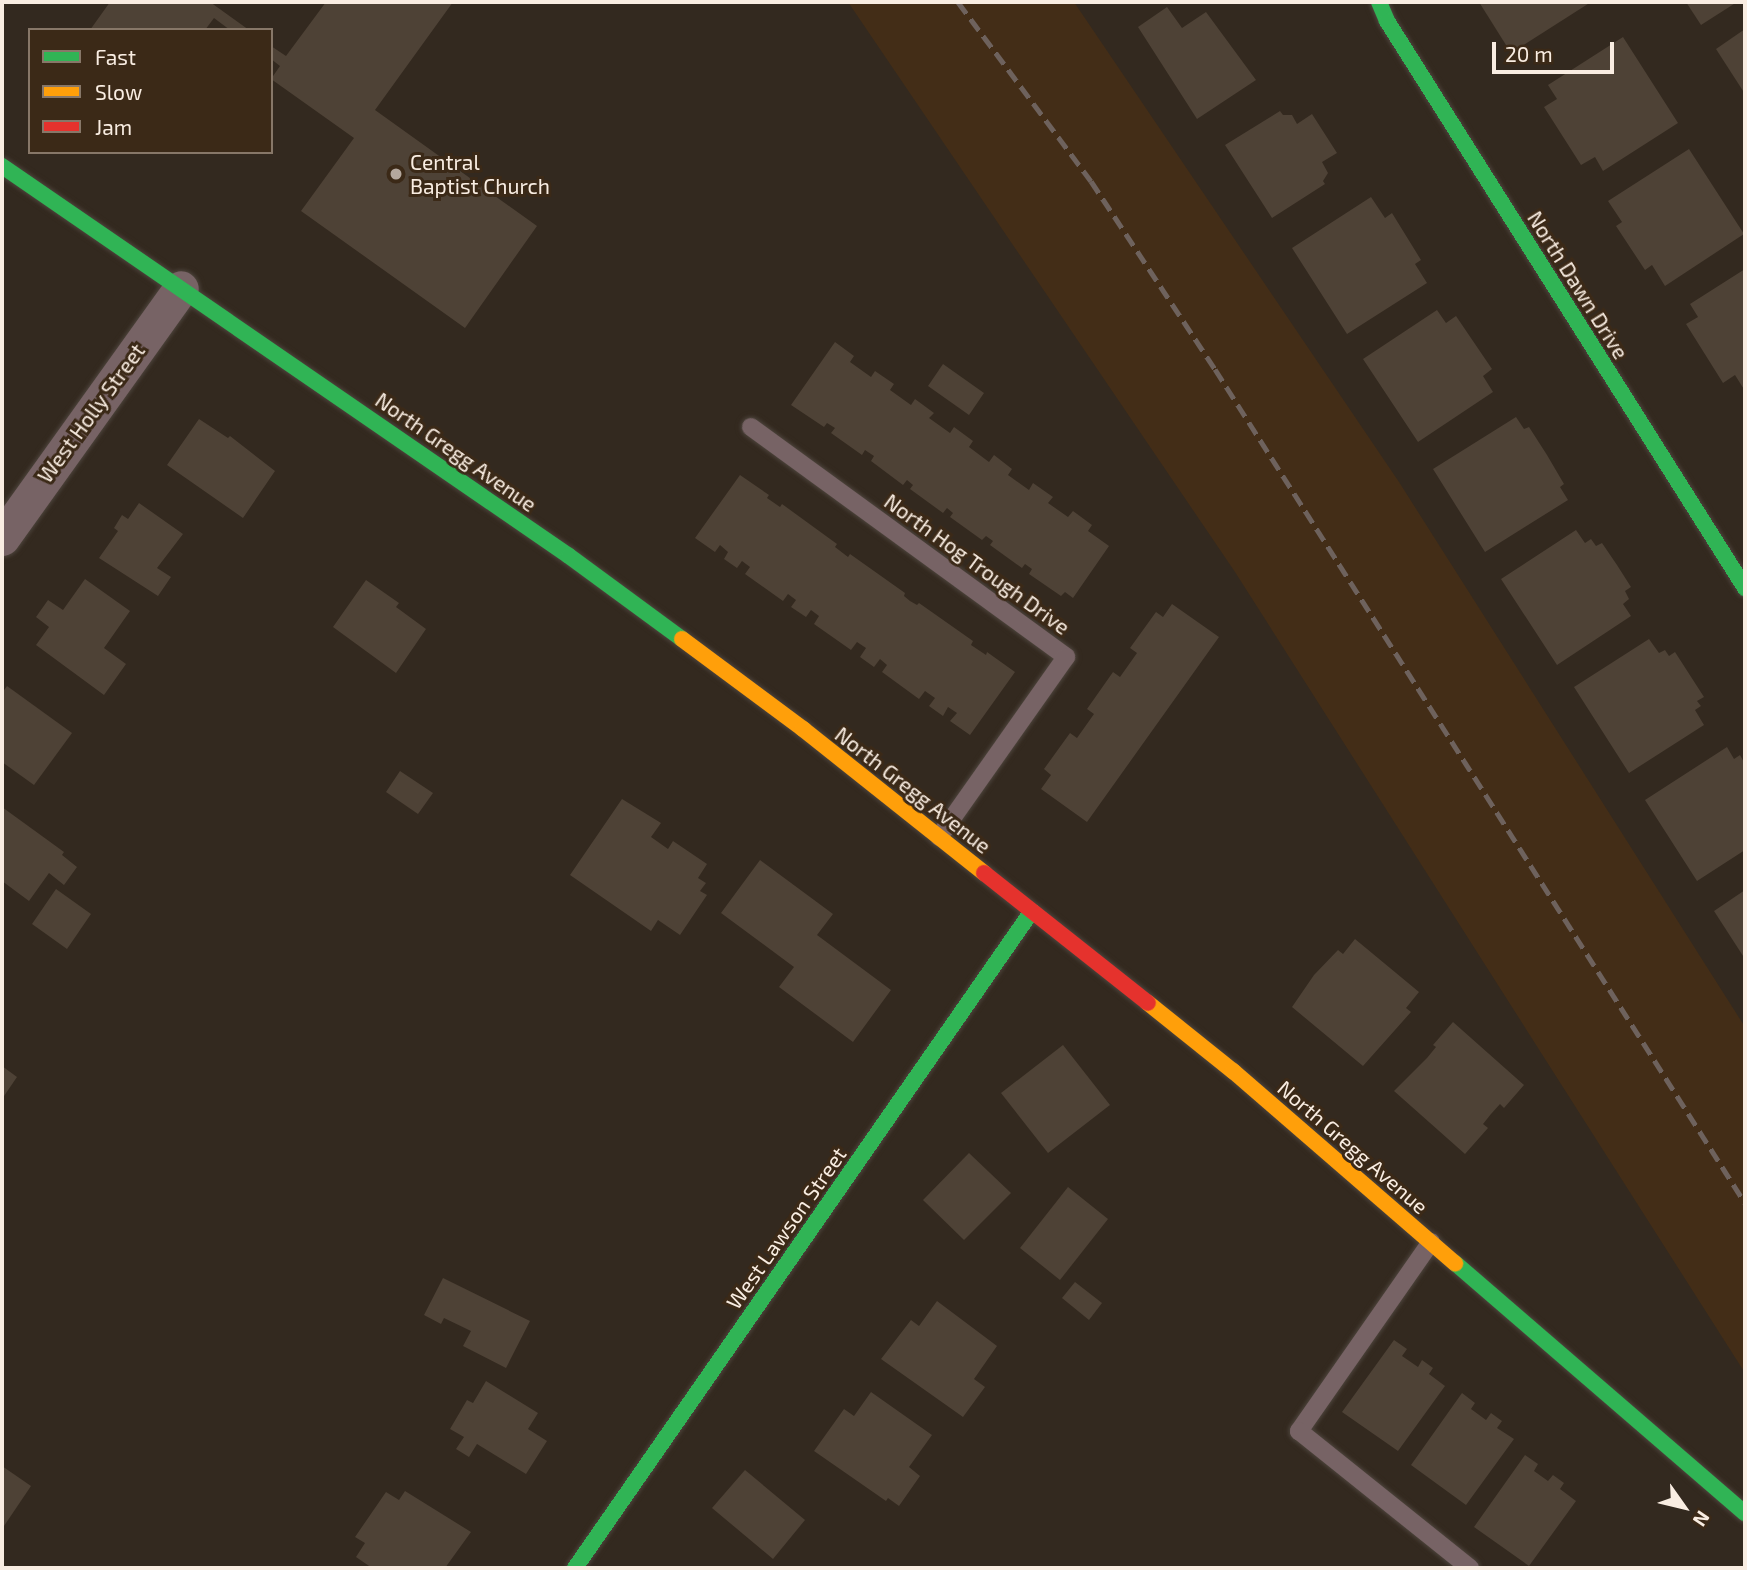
<!DOCTYPE html>
<html>
<head>
<meta charset="utf-8">
<style>
	body { margin:0 }
	#map { position:relative; width:1747px; height:1570px; overflow:hidden; background:#33291f; font-family:"Exo 2",sans-serif }
	div>[style] { position:absolute }
	.built>* { inset:0; background:#432d17 }
	.building>* { inset:0; background:#4e4236 }
	.roads { filter:drop-shadow(0 0 2px #4d443c) drop-shadow(0 0 2px #4d443c) }
	.lane>* { height:18px; margin:-9px; padding:0 9px; transform-origin:9px; border-radius:9px; background:#776365 }
	.street>* { height:35px; margin:-17.5px; padding:0 17.5px; transform-origin:17.5px; border-radius:17.5px; background:#776365 }
	.fast>* { height:16px; margin:-8px; padding:0 8px; transform-origin:8px; border-radius:8px; background:#30b455 }
	.slow>* { height:16px; margin:-8px; padding:0 8px; transform-origin:8px; border-radius:8px; background:#ff9f0a }
	.jam>* { height:16px; margin:-8px; padding:0 8px; transform-origin:8px; border-radius:8px; background:#e5322d }
	.rail>* { height:5px; margin-top:-2.5px; transform-origin:0; background:repeating-linear-gradient(90deg,#6e625d 0 14px,transparent 0 21px) }
	.dots>* { width:19px; height:19px; translate:-50% -50%; box-sizing:border-box; border:4px solid #3b2917; border-radius:50% }
	span { translate:-50% -50%; white-space:nowrap; text-align:center; line-height:1.15; -webkit-text-stroke:6px #3b2917; paint-order:stroke }
	.poi-label { font-size:21px; color:#f9ede2 }
	.left { translate:0 -50%; text-align:left }
	.street-label { font-size:21px; color:#f9ede2 }
	.frame { position:absolute; inset:0; border:4px solid #f9ede2; pointer-events:none }
	.legend { position:absolute; left:28px; top:28px; width:245px; height:126px; box-sizing:border-box; background:#3b2917; border:2px solid #877768; margin:0; padding:9px 12px; list-style:none; font-size:21px; color:#f9ede2 }
	.legend li { display:flex; align-items:center; gap:14px; height:35px }
	.legend b { width:35px; border:2px solid #877768 }
	.north { position:absolute; left:1649px; top:1472px; width:70px; height:70px; -webkit-text-stroke:5px #3b2917; paint-order:stroke; rotate:124deg; font-size:19px; font-weight:700; line-height:28px; text-align:center; color:#f9ede2 }
	.north::after { content:''; display:block; margin:auto; width:24px; height:32px; background:#f9ede2; clip-path:polygon(50% 0,100% 100%,50% 72%,0 100%) }
	.scale { position:absolute; left:1492px; top:42px; width:122px; height:32px; box-sizing:border-box; border:4px solid #f9ede2; border-top:0; padding-left:9px; font-size:21px; line-height:24px; white-space:nowrap; color:#f9ede2; -webkit-text-stroke:5px #3b2917; paint-order:stroke }
</style>
</head>
<body>
<div id="map">
	<div class="built">
		<div style="clip-path:polygon(848px 2px,1074px 2px,1399px 482px,1745px 1027px,1745px 1373px,1235px 572px)"></div>
	</div>
	<div class="building">
		<div style="clip-path:polygon(110px 2px,210px 2px,249px 30px,230px 30px,214px 18px,205px 30px,90px 30px)"></div>
		<div style="clip-path:polygon(326px 2px,453px 2px,375px 110px,537px 226px,465px 328px,301px 211px,354px 138px,271px 79px,280px 66px,271px 59px,271px 46px,286px 56px)"></div>
		<div style="clip-path:polygon(1479px 2px,1591px 2px,1511px 53px)"></div>
		<div style="clip-path:polygon(1686px 2px,1737px 2px,1701px 25px)"></div>
		<div style="clip-path:polygon(1167px 7px,1182px 28px,1206px 12px,1256px 80px,1197px 119px,1138px 27px)"></div>
		<div style="clip-path:polygon(1745px 29px,1745px 94px,1716px 49px)"></div>
		<div style="clip-path:polygon(1623px 37px,1678px 123px,1603px 171px,1595px 157px,1581px 165px,1544px 107px,1557px 99px,1548px 85px)"></div>
		<div style="clip-path:polygon(1280px 111px,1283px 115px,1292px 115px,1297px 124px,1312px 114px,1337px 153px,1322px 162px,1328px 173px,1323px 181px,1325px 184px,1272px 218px,1225px 145px)"></div>
		<div style="clip-path:polygon(1689px 149px,1744px 234px,1665px 286px,1652px 265px,1645px 270px,1616px 226px,1622px 222px,1608px 201px)"></div>
		<div style="clip-path:polygon(1371px 197px,1385px 218px,1392px 213px,1421px 260px,1415px 264px,1427px 283px,1347px 334px,1292px 248px)"></div>
		<div style="clip-path:polygon(1745px 269px,1745px 391px,1735px 375px,1723px 383px,1686px 324px,1698px 317px,1690px 304px)"></div>
		<div style="clip-path:polygon(1437px 310px,1446px 323px,1456px 316px,1492px 369px,1483px 376px,1493px 392px,1418px 442px,1363px 359px)"></div>
		<div style="clip-path:polygon(835px 342px,854px 356px,850px 362px,871px 377px,875px 371px,894px 384px,890px 390px,911px 405px,915px 399px,934px 413px,929px 418px,950px 433px,954px 427px,973px 441px,969px 447px,989px 462px,994px 455px,1012px 469px,1008px 475px,1029px 490px,1033px 483px,1053px 497px,1048px 503px,1068px 517px,1073px 511px,1092px 525px,1088px 531px,1109px 546px,1073px 598px,1065px 592px,1061px 596px,1029px 574px,1032px 569px,1025px 564px,1022px 568px,990px 545px,993px 541px,986px 536px,982px 540px,950px 517px,953px 513px,947px 508px,943px 513px,910px 489px,913px 485px,907px 480px,903px 485px,871px 461px,874px 456px,865px 450px,862px 455px,831px 433px,835px 428px,827px 423px,824px 427px,791px 405px)"></div>
		<div style="clip-path:polygon(943px 364px,984px 393px,969px 415px,928px 386px)"></div>
		<div style="clip-path:polygon(1516px 417px,1524px 429px,1529px 427px,1547px 455px,1564px 484px,1560px 487px,1568px 500px,1485px 552px,1433px 469px)"></div>
		<div style="clip-path:polygon(199px 419px,228px 438px,230px 436px,275px 471px,243px 518px,167px 465px)"></div>
		<div style="clip-path:polygon(740px 475px,769px 495px,767px 498px,780px 507px,782px 504px,837px 544px,835px 547px,848px 557px,850px 554px,905px 593px,904px 596px,910px 601px,917px 605px,919px 603px,973px 641px,971px 645px,986px 655px,987px 652px,1015px 672px,970px 735px,950px 721px,957px 713px,948px 707px,943px 716px,929px 706px,935px 698px,925px 691px,919px 699px,882px 672px,887px 665px,880px 659px,874px 667px,860px 657px,866px 648px,857px 642px,851px 650px,814px 624px,819px 616px,811px 610px,806px 617px,791px 607px,796px 600px,788px 594px,783px 601px,745px 574px,750px 567px,742px 561px,737px 568px,724px 559px,728px 552px,720px 545px,715px 552px,695px 538px)"></div>
		<div style="clip-path:polygon(139px 503px,183px 534px,157px 568px,171px 577px,158px 596px,99px 558px,118px 531px,114px 528px,122px 515px,128px 519px)"></div>
		<div style="clip-path:polygon(1576px 530px,1585px 543px,1591px 539px,1596px 546px,1602px 543px,1617px 565px,1631px 587px,1625px 591px,1629px 599px,1623px 604px,1631px 616px,1557px 665px,1501px 579px)"></div>
		<div style="clip-path:polygon(85px 579px,130px 611px,104px 648px,126px 664px,104px 695px,36px 645px,49px 627px,36px 617px,48px 600px,63px 610px)"></div>
		<div style="clip-path:polygon(366px 580px,399px 603px,396px 607px,426px 629px,396px 673px,333px 627px)"></div>
		<div style="clip-path:polygon(1172px 604px,1219px 637px,1087px 822px,1041px 789px,1051px 775px,1044px 769px,1070px 733px,1077px 738px,1094px 714px,1087px 709px,1113px 672px,1120px 677px,1137px 653px,1130px 648px,1156px 612px,1163px 617px)"></div>
		<div style="clip-path:polygon(1649px 639px,1659px 653px,1665px 650px,1669px 656px,1675px 652px,1704px 697px,1697px 701px,1701px 706px,1695px 710px,1704px 725px,1629px 773px,1574px 687px)"></div>
		<div style="clip-path:polygon(7px 686px,72px 733px,34px 785px,2px 762px,2px 693px)"></div>
		<div style="clip-path:polygon(1727px 747px,1734px 759px,1740px 755px,1745px 764px,1745px 850px,1697px 881px,1645px 800px)"></div>
		<div style="clip-path:polygon(400px 771px,433px 793px,418px 814px,386px 792px)"></div>
		<div style="clip-path:polygon(622px 799px,661px 823px,651px 837px,668px 849px,673px 841px,707px 864px,698px 878px,706px 883px,700px 891px,707px 895px,680px 935px,658px 920px,651px 931px,570px 875px)"></div>
		<div style="clip-path:polygon(2px 807px,64px 852px,62px 855px,77px 867px,64px 885px,49px 873px,29px 901px,2px 881px)"></div>
		<div style="clip-path:polygon(760px 860px,833px 914px,817px 935px,891px 990px,853px 1042px,779px 987px,794px 967px,721px 913px)"></div>
		<div style="clip-path:polygon(56px 889px,91px 914px,67px 949px,32px 924px)"></div>
		<div style="clip-path:polygon(1745px 890px,1745px 959px,1714px 911px)"></div>
		<div style="clip-path:polygon(1355px 939px,1419px 992px,1406px 1008px,1411px 1012px,1363px 1066px,1292px 1007px,1314px 975px,1338px 950px,1343px 954px)"></div>
		<div style="clip-path:polygon(1453px 1022px,1524px 1085px,1504px 1108px,1500px 1104px,1491px 1114px,1483px 1124px,1488px 1128px,1465px 1154px,1394px 1091px,1427px 1058px,1436px 1047px,1433px 1045px)"></div>
		<div style="clip-path:polygon(1063px 1045px,1110px 1105px,1048px 1153px,1001px 1093px)"></div>
		<div style="clip-path:polygon(2px 1066px,17px 1077px,2px 1099px)"></div>
		<div style="clip-path:polygon(969px 1153px,1011px 1193px,964px 1240px,923px 1200px)"></div>
		<div style="clip-path:polygon(1068px 1187px,1108px 1219px,1060px 1280px,1020px 1248px)"></div>
		<div style="clip-path:polygon(443px 1278px,530px 1321px,506px 1368px,463px 1346px,471px 1331px,444px 1318px,441px 1324px,424px 1315px)"></div>
		<div style="clip-path:polygon(1075px 1282px,1102px 1303px,1089px 1320px,1062px 1298px)"></div>
		<div style="clip-path:polygon(937px 1301px,997px 1346px,974px 1379px,985px 1387px,963px 1417px,881px 1359px,911px 1320px,919px 1326px)"></div>
		<div style="clip-path:polygon(1394px 1340px,1407px 1349px,1402px 1356px,1418px 1367px,1422px 1360px,1433px 1368px,1429px 1374px,1445px 1386px,1398px 1451px,1342px 1412px)"></div>
		<div style="clip-path:polygon(486px 1381px,538px 1413px,528px 1429px,547px 1441px,526px 1474px,477px 1444px,469px 1457px,456px 1449px,464px 1437px,450px 1429px,467px 1400px,473px 1403px)"></div>
		<div style="clip-path:polygon(871px 1392px,932px 1435px,909px 1467px,920px 1476px,899px 1506px,888px 1498px,886px 1501px,814px 1451px,844px 1409px,854px 1416px)"></div>
		<div style="clip-path:polygon(1462px 1393px,1475px 1403px,1471px 1409px,1486px 1420px,1491px 1413px,1502px 1421px,1497px 1428px,1514px 1439px,1466px 1505px,1411px 1465px)"></div>
		<div style="clip-path:polygon(1525px 1455px,1538px 1464px,1534px 1471px,1548px 1481px,1553px 1475px,1564px 1483px,1560px 1489px,1576px 1501px,1529px 1566px,1474px 1527px)"></div>
		<div style="clip-path:polygon(2px 1466px,31px 1486px,2px 1529px)"></div>
		<div style="clip-path:polygon(745px 1470px,805px 1520px,773px 1559px,712px 1508px)"></div>
		<div style="clip-path:polygon(405px 1491px,471px 1532px,445px 1568px,372px 1568px,356px 1557px,365px 1543px,355px 1537px,386px 1492px,399px 1500px)"></div>
	</div>
	<div class="roads">
		<div class="lane">
			<div style="left:751px;top:427px;width:390px;rotate:36.1deg"></div>
			<div style="left:1066px;top:657px;width:220px;rotate:125.2deg"></div>
			<div style="left:1431px;top:1242px;width:231px;rotate:124.9deg"></div>
			<div style="left:1299px;top:1431px;width:219px;rotate:38.7deg"></div>
		</div>
		<div class="street">
			<div style="left:2px;top:538px;width:307px;rotate:-54.4deg"></div>
		</div>
		<div class="fast">
			<div style="left:1379px;top:2px;width:21px;rotate:67deg"></div>
			<div style="left:1387px;top:21px;width:671px;rotate:57.73deg"></div>
			<div style="left:2px;top:166px;width:688px;rotate:34.52deg"></div>
			<div style="left:569px;top:556px;width:140px;rotate:36.3deg"></div>
			<div style="left:1455px;top:1263px;width:383px;rotate:40.8deg"></div>
			<div style="left:575px;top:1568px;width:800px;rotate:-55.18deg"></div>
		</div>
		<div class="slow">
			<div style="left:682px;top:639px;width:151px;rotate:36.6deg"></div>
			<div style="left:803px;top:729px;width:231px;rotate:38.5deg"></div>
			<div style="left:1148px;top:1003px;width:109px;rotate:38.7deg"></div>
			<div style="left:1233px;top:1071px;width:294px;rotate:40.9deg"></div>
		</div>
		<div class="jam">
			<div style="left:984px;top:873px;width:209px;rotate:38.4deg"></div>
		</div>
	</div>
	<div class="rail">
		<div style="left:958px;top:2px;width:223px;rotate:53.4deg"></div>
		<div style="left:1091px;top:181px;width:225px;rotate:56.6deg"></div>
		<div style="left:1215px;top:369px;width:988px;rotate:57.56deg"></div>
	</div>
	<div class="dots">
		<div style="left:396px;top:174px;background:#b4a89e"></div>
	</div>
	<div class="poi-label">
		<span class="left" style="left:410px;top:174px">Central<br>Baptist Church</span>
	</div>
	<div class="street-label">
		<span style="left:1578px;top:285px;rotate:58deg">North Dawn Drive</span>
		<span style="left:91px;top:413px;rotate:-54deg">West Holly Street</span>
		<span style="left:456px;top:452px;rotate:35deg">North Gregg Avenue</span>
		<span style="left:977px;top:564px;rotate:36deg">North Hog Trough Drive</span>
		<span style="left:913px;top:790px;rotate:38deg">North Gregg Avenue</span>
		<span style="left:1353px;top:1147px;rotate:41deg">North Gregg Avenue</span>
		<span style="left:786px;top:1228px;rotate:-55deg">West Lawson Street</span>
	</div>
	<div class="frame"></div>
	<ul class="legend">
	<li><b style="height:9px;background:#30b455"></b>Fast</li>
	<li><b style="height:9px;background:#ff9f0a"></b>Slow</li>
	<li><b style="height:9px;background:#e5322d"></b>Jam</li>
	</ul>
	<div class="north">N</div>
	<div class="scale">20 m</div>
</div>
</body>
</html>
